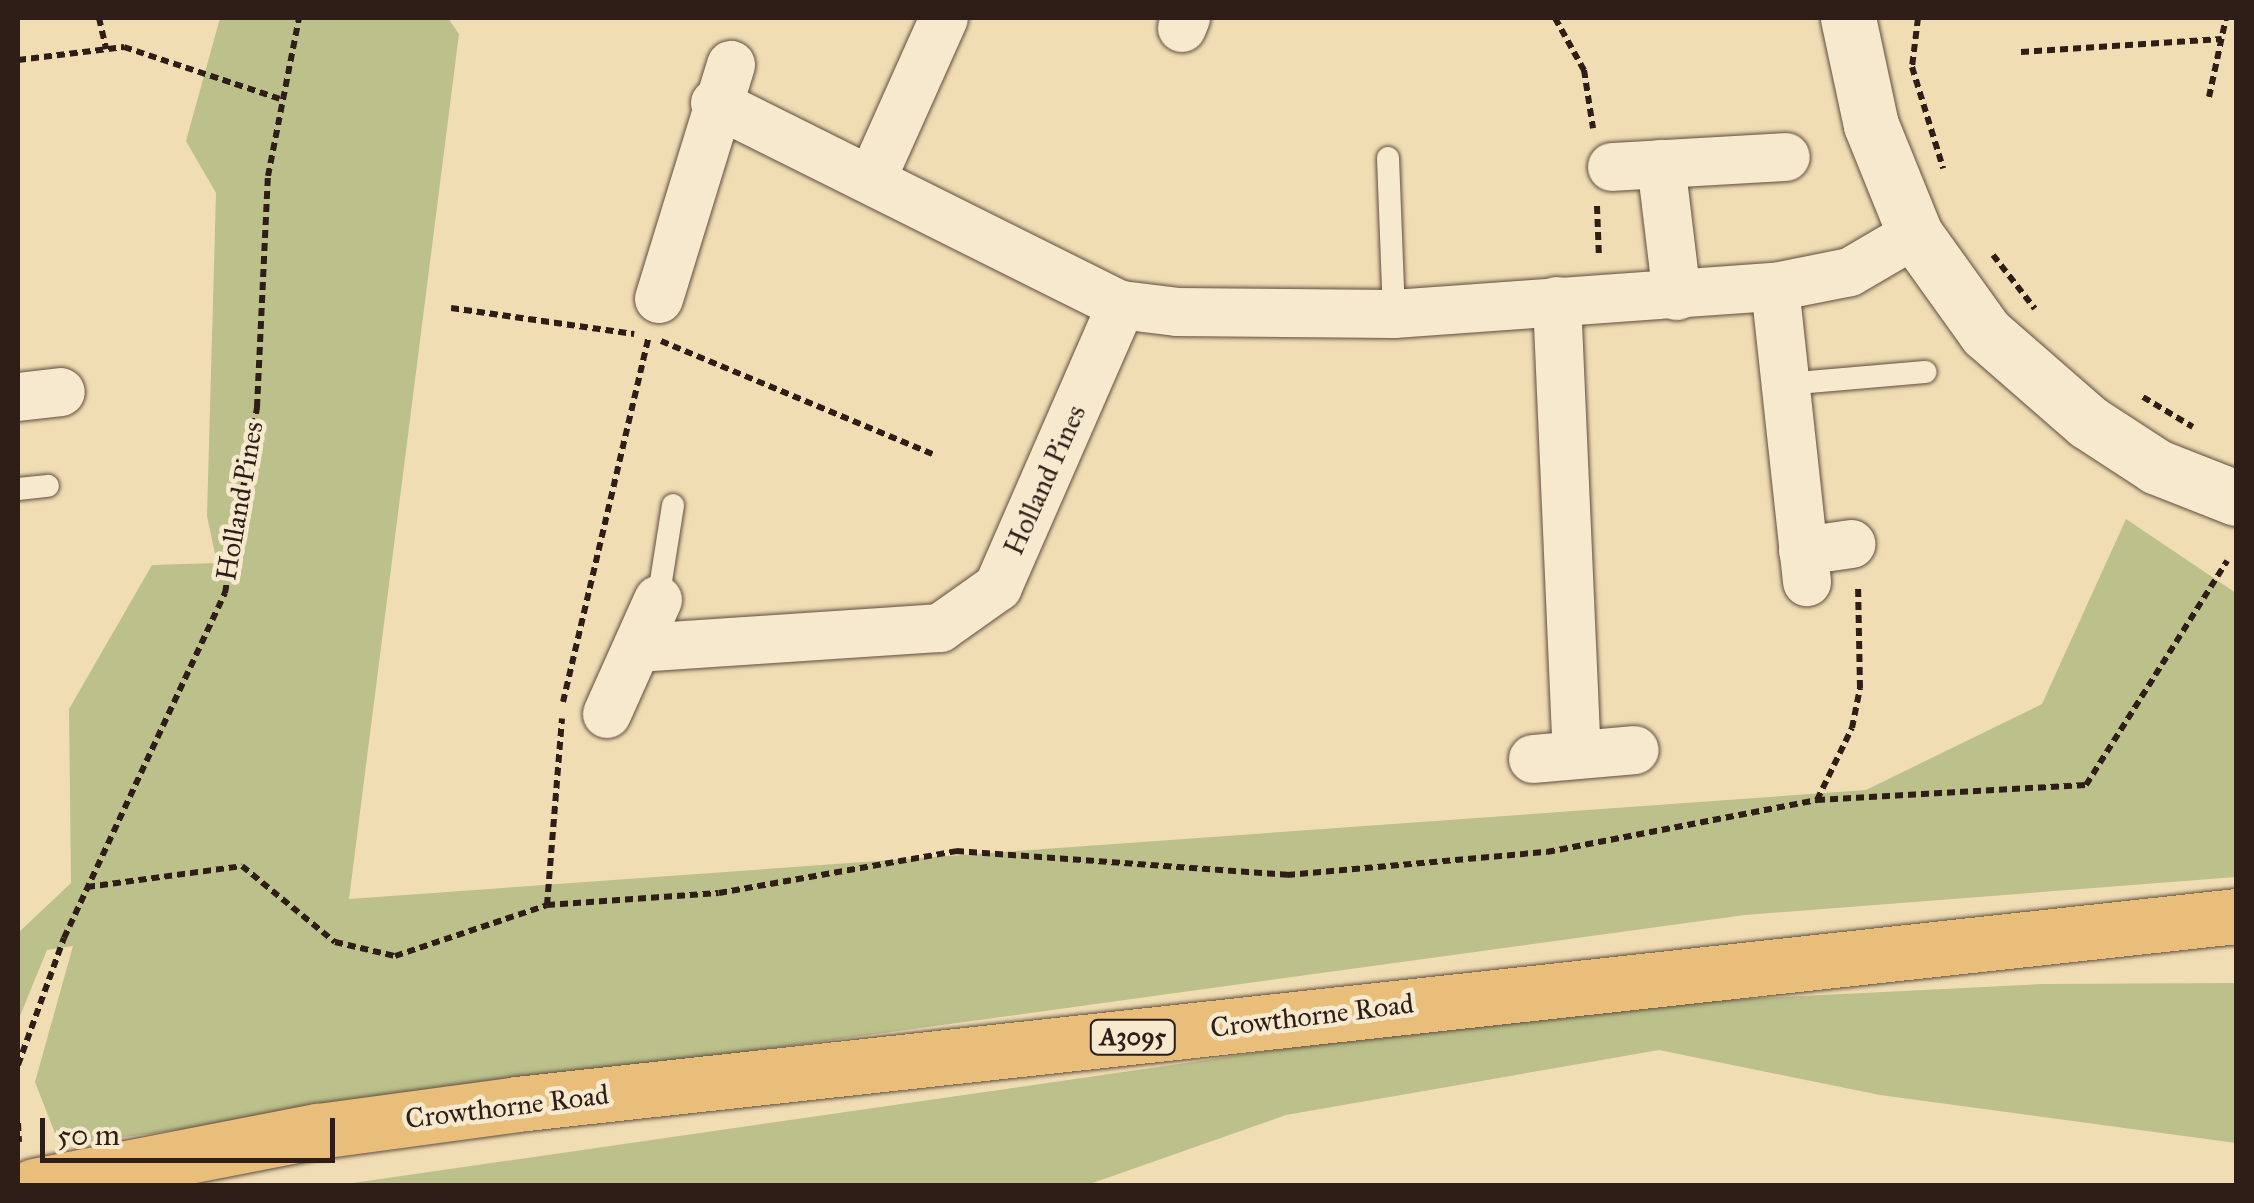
<!DOCTYPE html>
<html>
<head>
<meta charset="utf-8">
<style>
	body { margin:0 }
	#map { position:relative; width:2254px; height:1203px; overflow:hidden; background:#f1ddb4; font-family:"IM FELL Great Primer",serif }
	div>[style] { position:absolute }
	.green>* { inset:0; background:#bcc08b }
	.path>* { height:6px; margin-top:-3px; transform-origin:0; background:repeating-linear-gradient(90deg,#2e1e17 0 8px,transparent 0 13px) }
	.roads { filter:drop-shadow(0 0 2px #5f4e3e) drop-shadow(0 0 2px #5f4e3e) }
	.service>* { height:22px; margin:-11px; padding:0 11px; transform-origin:11px; border-radius:11px; background:#f6e9ce }
	.minor>* { height:48px; margin:-24px; padding:0 24px; transform-origin:24px; border-radius:24px; background:#f6e9ce }
	.tertiary>* { height:55px; margin:-27.5px; padding:0 27.5px; transform-origin:27.5px; border-radius:27.5px; background:#f6e9ce }
	.primary>* { height:55px; margin:-27.5px; padding:0 27.5px; transform-origin:27.5px; border-radius:27.5px; background:#e8be7a }
	span { translate:-50% -50%; white-space:nowrap; text-align:center; line-height:1.15; -webkit-text-stroke:9px #f6e9ce; paint-order:stroke }
	.shield-label span { padding:2px 8px; background:#f6e9ce; border:2px solid; border-radius:8px; -webkit-text-stroke-width:0 }
	.shield-label { font-size:25px; color:#2e1e17; font-weight:700 }
	.street-label { font-size:28px; color:#2e1e17 }
	.frame { position:absolute; inset:0; border:20px solid #2e1e17; pointer-events:none }
	.scale { position:absolute; left:40px; top:1118px; width:295px; height:45px; box-sizing:border-box; border:5px solid #2e1e17; border-top:0; padding-left:12px; font-size:30px; line-height:35px; white-space:nowrap; color:#2e1e17; -webkit-text-stroke:8px #f6e9ce; paint-order:stroke }
</style>
</head>
<body>
<div id="map">
	<div class="green">
		<div style="clip-path:polygon(220px 18px,448px 18px,459px 34px,349px 899px,1866px 790px,2042px 704px,2126px 519px,2236px 593px,2236px 877px,1745px 915px,60px 1146px,35px 1082px,73px 946px,47px 950px,18px 1021px,18px 933px,71px 883px,69px 709px,152px 565px,217px 563px,207px 516px,216px 193px,186px 141px)"></div>
		<div style="clip-path:polygon(2236px 983px,2236px 1143px,1880px 1095px,1659px 1050px,1286px 1115px,1087px 1185px,332px 1186px,1567px 1008px,2043px 984px)"></div>
	</div>
	<div class="path">
		<div style="left:99px;top:18px;width:32px;rotate:77deg"></div>
		<div style="left:1555px;top:18px;width:60px;rotate:60.9deg"></div>
		<div style="left:1584px;top:70px;width:59px;rotate:81.2deg"></div>
		<div style="left:1918px;top:18px;width:49px;rotate:97deg"></div>
		<div style="left:1912px;top:67px;width:106px;rotate:72.9deg"></div>
		<div style="left:2021px;top:52px;width:201px;rotate:-3.7deg"></div>
		<div style="left:18px;top:60px;width:107px;rotate:-7deg"></div>
		<div style="left:124px;top:47px;width:164px;rotate:18.4deg"></div>
		<div style="left:2209px;top:97px;width:81px;rotate:-77.9deg"></div>
		<div style="left:1597px;top:206px;width:52px;rotate:87.8deg"></div>
		<div style="left:1993px;top:255px;width:68px;rotate:52.1deg"></div>
		<div style="left:451px;top:308px;width:185px;rotate:8.1deg"></div>
		<div style="left:661px;top:341px;width:294px;rotate:22.6deg"></div>
		<div style="left:2143px;top:397px;width:58px;rotate:31deg"></div>
		<div style="left:563px;top:702px;width:373px;rotate:-76.8deg"></div>
		<div style="left:1817px;top:800px;width:80px;rotate:-64.1deg"></div>
		<div style="left:1852px;top:728px;width:41px;rotate:-78.7deg"></div>
		<div style="left:1860px;top:688px;width:104px;rotate:-91.1deg"></div>
		<div style="left:87px;top:887px;width:156px;rotate:-7.7deg"></div>
		<div style="left:242px;top:866px;width:120px;rotate:39.3deg"></div>
		<div style="left:335px;top:942px;width:62px;rotate:13.1deg"></div>
		<div style="left:395px;top:956px;width:160px;rotate:-18.5deg"></div>
		<div style="left:547px;top:905px;width:172px;rotate:-4deg"></div>
		<div style="left:719px;top:893px;width:241px;rotate:-10deg"></div>
		<div style="left:956px;top:851px;width:332px;rotate:4.1deg"></div>
		<div style="left:1287px;top:875px;width:261px;rotate:-5.1deg"></div>
		<div style="left:1547px;top:852px;width:275px;rotate:-10.9deg"></div>
		<div style="left:1817px;top:800px;width:269px;rotate:-3.2deg"></div>
		<div style="left:2086px;top:785px;width:265px;rotate:-57.8deg"></div>
		<div style="left:547px;top:905px;width:187px;rotate:-85.4deg"></div>
		<div style="left:18px;top:1065px;width:135px;rotate:-70.1deg"></div>
		<div style="left:64px;top:938px;width:381px;rotate:-65deg"></div>
		<div style="left:225px;top:593px;width:189px;rotate:-80.2deg"></div>
		<div style="left:257px;top:407px;width:231px;rotate:-87.3deg"></div>
		<div style="left:268px;top:176px;width:161px;rotate:-78.9deg"></div>
		<div style="left:18px;top:1123px;width:19px;rotate:87deg"></div>
	</div>
	<div class="roads">
		<div class="service">
			<div style="left:1388px;top:158px;width:156px;rotate:87.8deg"></div>
			<div style="left:1785px;top:384px;width:141px;rotate:-4.9deg"></div>
			<div style="left:18px;top:489px;width:30px;rotate:-6deg"></div>
			<div style="left:658px;top:600px;width:96px;rotate:-81deg"></div>
		</div>
		<div class="minor">
			<div style="left:1182px;top:28px;width:11px;rotate:-68deg"></div>
			<div style="left:715px;top:103px;width:453px;rotate:26.5deg"></div>
			<div style="left:1121px;top:305px;width:56px;rotate:7.1deg"></div>
			<div style="left:1177px;top:312px;width:217px;rotate:0.5deg"></div>
			<div style="left:1394px;top:314px;width:382px;rotate:-4.1deg"></div>
			<div style="left:1775px;top:287px;width:76px;rotate:-11.3deg"></div>
			<div style="left:1850px;top:272px;width:75px;rotate:-30.3deg"></div>
			<div style="left:1661px;top:164px;width:133px;rotate:83.1deg"></div>
			<div style="left:1612px;top:167px;width:174px;rotate:-3.3deg"></div>
			<div style="left:872px;top:179px;width:176px;rotate:-65.9deg"></div>
			<div style="left:1775px;top:287px;width:297px;rotate:83.8deg"></div>
			<div style="left:659px;top:299px;width:245px;rotate:-72.9deg"></div>
			<div style="left:1557px;top:301px;width:454px;rotate:87.5deg"></div>
			<div style="left:18px;top:397px;width:43px;rotate:-6.6deg"></div>
			<div style="left:1803px;top:551px;width:49px;rotate:-8.1deg"></div>
			<div style="left:638px;top:648px;width:303px;rotate:-3.8deg"></div>
			<div style="left:940px;top:628px;width:71px;rotate:-35.3deg"></div>
			<div style="left:998px;top:587px;width:308px;rotate:-66.4deg"></div>
			<div style="left:607px;top:714px;width:125px;rotate:-65.9deg"></div>
			<div style="left:1533px;top:759px;width:102px;rotate:-5deg"></div>
		</div>
		<div class="tertiary">
			<div style="left:1848px;top:18px;width:109px;rotate:77.9deg"></div>
			<div style="left:1871px;top:125px;width:118px;rotate:68deg"></div>
			<div style="left:1915px;top:234px;width:122px;rotate:54.4deg"></div>
			<div style="left:1986px;top:333px;width:135px;rotate:41.1deg"></div>
			<div style="left:2088px;top:422px;width:82px;rotate:33.1deg"></div>
			<div style="left:2157px;top:467px;width:85px;rotate:21.4deg"></div>
		</div>
		<div class="primary">
			<div style="left:34px;top:1186px;width:289px;rotate:-11deg"></div>
			<div style="left:318px;top:1131px;width:201px;rotate:-7.7deg"></div>
			<div style="left:517px;top:1104px;width:1729px;rotate:-6.24deg"></div>
		</div>
	</div>
	<div class="shield-label">
		<span style="left:1133px;top:1037px">A3095</span>
	</div>
	<div class="street-label">
		<span style="left:1045px;top:480px;rotate:-66deg">Holland Pines</span>
		<span style="left:240px;top:501px;rotate:-80deg">Holland Pines</span>
		<span style="left:1312px;top:1016px;rotate:-7deg">Crowthorne Road</span>
		<span style="left:507px;top:1107px;rotate:-7deg">Crowthorne Road</span>
	</div>
	<div class="frame"></div>
	<div class="scale">50 m</div>
</div>
</body>
</html>
